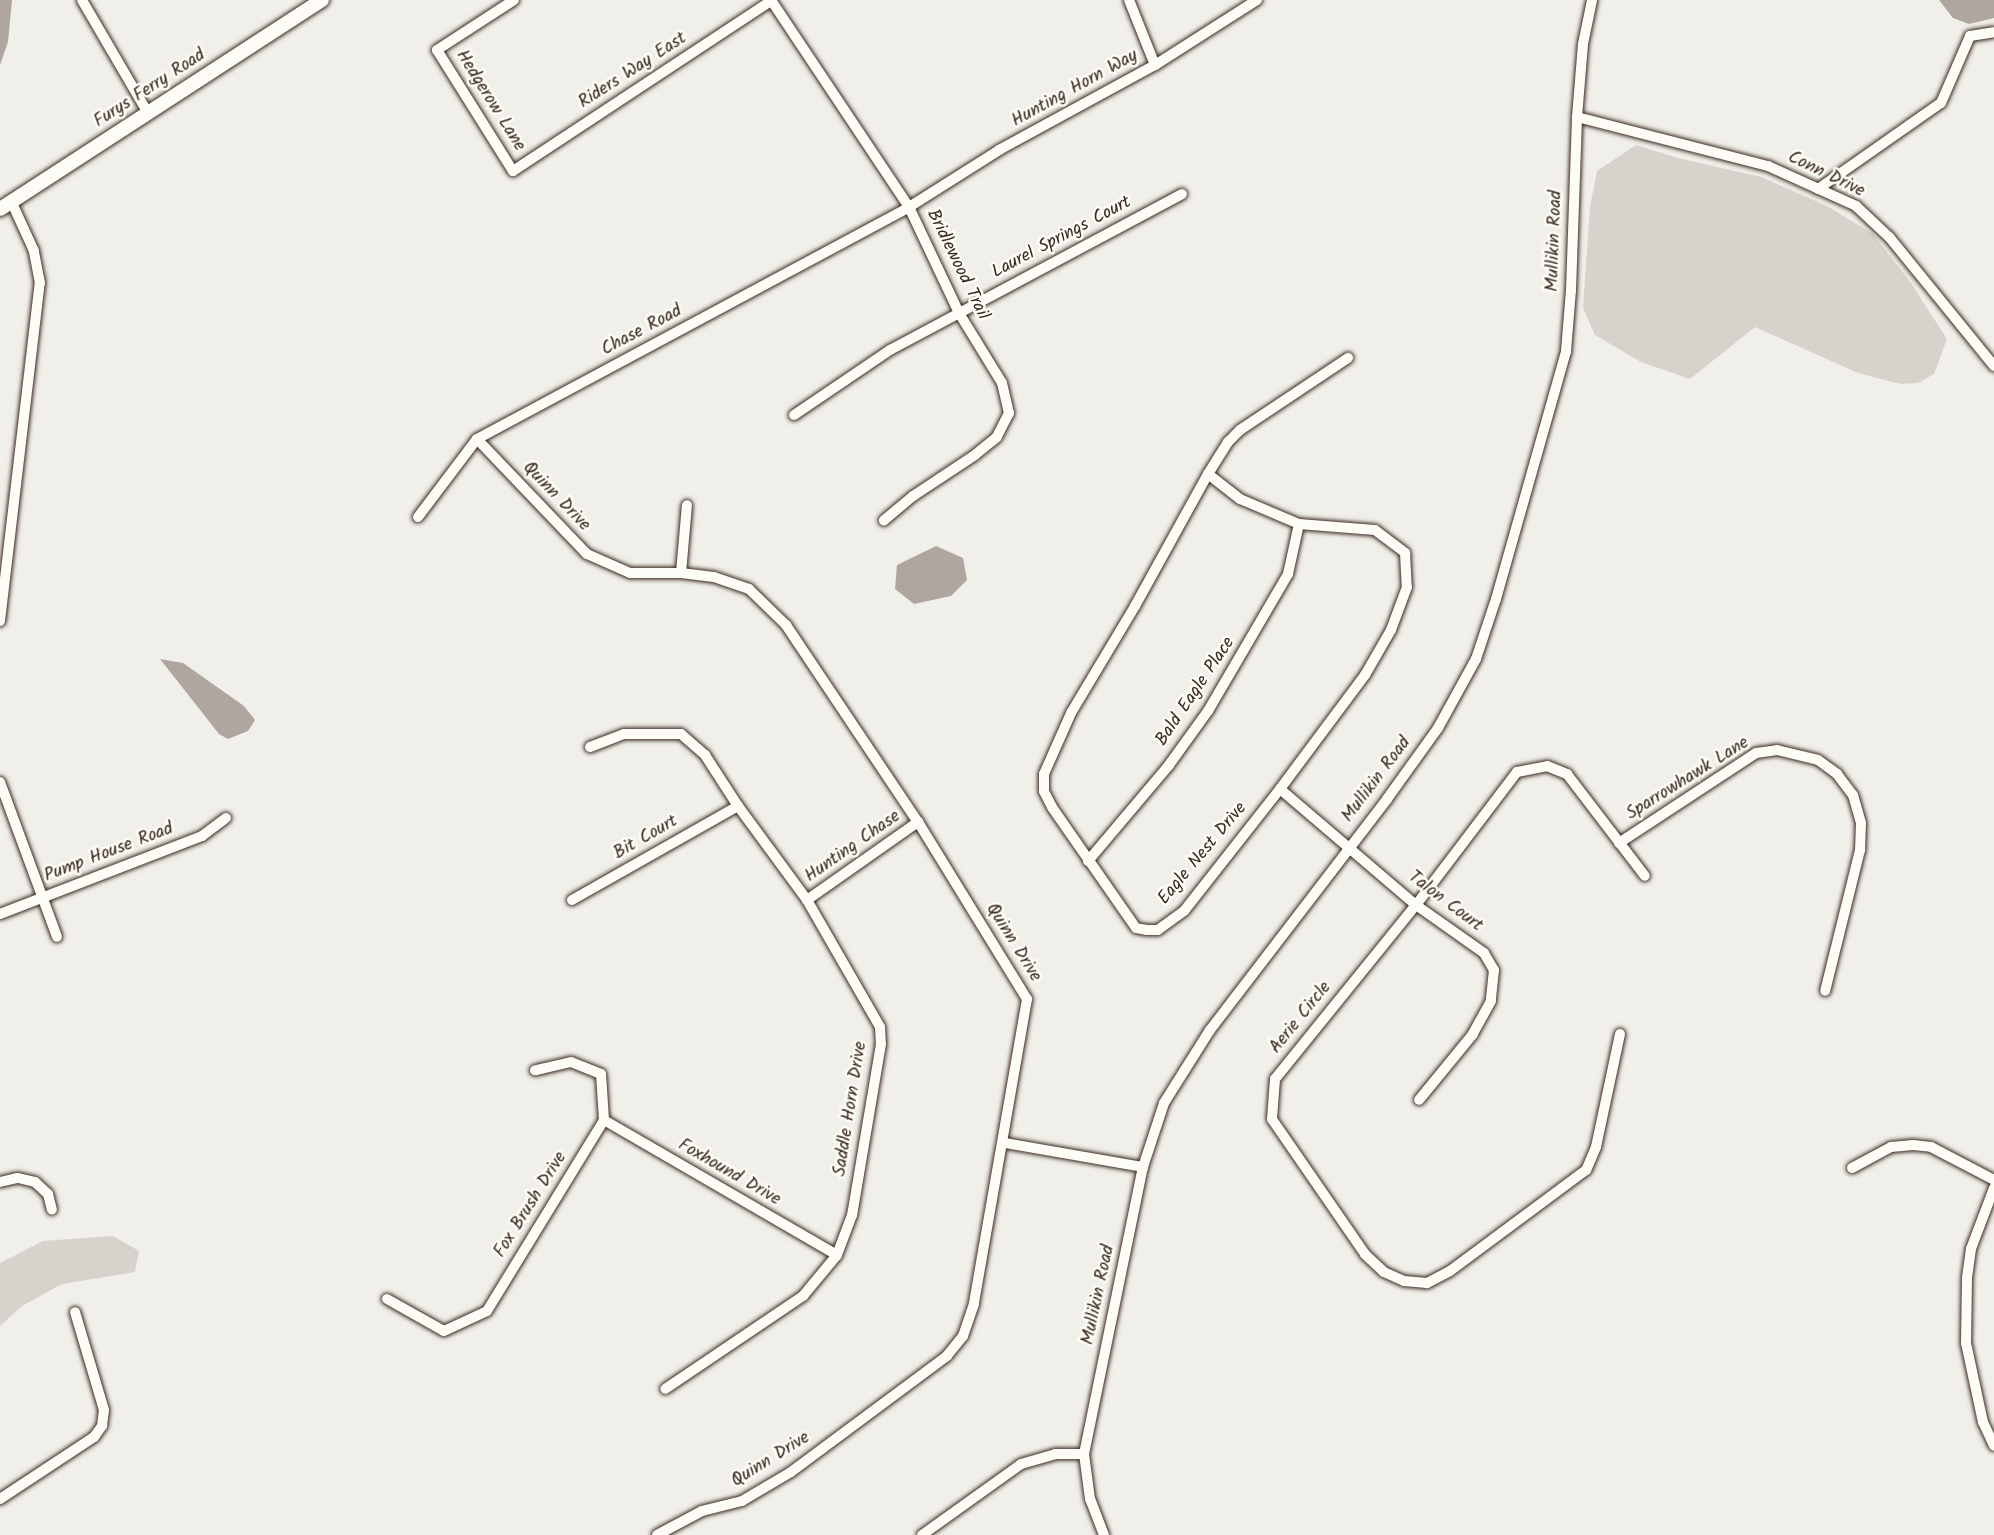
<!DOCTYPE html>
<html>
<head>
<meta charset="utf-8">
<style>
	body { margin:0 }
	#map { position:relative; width:1994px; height:1535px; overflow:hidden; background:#f1efea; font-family:Kalam,sans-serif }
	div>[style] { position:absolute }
	.green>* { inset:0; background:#d7d2cc }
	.water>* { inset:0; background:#aea69f }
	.roads { filter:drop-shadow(0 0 2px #3b2a1e) drop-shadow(0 0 2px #3b2a1e) }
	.minor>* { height:10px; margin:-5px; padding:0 5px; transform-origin:5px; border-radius:5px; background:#fdfcf7 }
	.major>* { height:14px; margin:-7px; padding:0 7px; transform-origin:7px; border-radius:7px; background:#fdfcf7 }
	span { translate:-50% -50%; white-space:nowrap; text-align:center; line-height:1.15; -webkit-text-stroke:5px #fdfcf7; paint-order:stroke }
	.street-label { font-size:18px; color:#3b2a1e }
</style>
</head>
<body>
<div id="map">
	<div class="green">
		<div style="clip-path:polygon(1636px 145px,1678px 158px,1761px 177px,1827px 206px,1873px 234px,1911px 283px,1947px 339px,1934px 374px,1918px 383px,1901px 384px,1858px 373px,1755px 327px,1690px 379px,1641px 362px,1595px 335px,1583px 308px,1590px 207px,1597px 171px)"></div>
		<div style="clip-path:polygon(113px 1236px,139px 1251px,135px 1272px,62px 1284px,22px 1306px,0 1326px,0 1263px,43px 1241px)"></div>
	</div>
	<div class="water">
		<div style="clip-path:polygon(0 0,12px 0,8px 42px,0 65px)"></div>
		<div style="clip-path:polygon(1939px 0,1994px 0,1994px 18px,1969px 24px,1953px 18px)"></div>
		<div style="clip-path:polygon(936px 546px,963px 558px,967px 580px,951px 596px,914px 604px,895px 589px,897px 565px)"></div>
		<div style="clip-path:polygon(160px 659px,183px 663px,244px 706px,255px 720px,248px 731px,228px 739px,219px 734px)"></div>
	</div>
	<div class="roads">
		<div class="minor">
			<div style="left:82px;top:0;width:131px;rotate:59.7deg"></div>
			<div style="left:514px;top:0;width:92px;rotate:147deg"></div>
			<div style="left:437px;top:50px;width:143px;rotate:57.9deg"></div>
			<div style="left:513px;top:171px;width:310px;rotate:-33.4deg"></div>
			<div style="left:771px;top:0;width:249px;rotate:56.3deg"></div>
			<div style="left:909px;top:207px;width:117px;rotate:64.7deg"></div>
			<div style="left:959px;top:313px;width:82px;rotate:58.4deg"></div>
			<div style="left:1002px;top:383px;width:31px;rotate:77deg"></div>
			<div style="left:1009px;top:413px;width:27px;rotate:117deg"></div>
			<div style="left:997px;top:437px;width:28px;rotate:141deg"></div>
			<div style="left:975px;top:455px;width:74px;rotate:146.5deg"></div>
			<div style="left:913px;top:496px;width:38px;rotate:140deg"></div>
			<div style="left:1129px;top:0;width:70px;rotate:68.2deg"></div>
			<div style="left:1577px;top:117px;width:197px;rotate:14.4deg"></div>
			<div style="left:1768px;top:166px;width:97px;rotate:24.4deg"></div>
			<div style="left:1856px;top:206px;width:47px;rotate:43.3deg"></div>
			<div style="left:1890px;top:238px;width:165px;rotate:50.9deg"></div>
			<div style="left:1818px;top:189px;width:150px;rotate:-35deg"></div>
			<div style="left:1941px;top:103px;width:73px;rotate:-66.6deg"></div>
			<div style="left:1970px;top:36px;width:24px;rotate:-9deg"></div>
			<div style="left:794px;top:415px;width:116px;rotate:-34.1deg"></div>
			<div style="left:890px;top:350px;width:331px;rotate:-28.1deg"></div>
			<div style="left:477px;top:439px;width:159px;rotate:46.3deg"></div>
			<div style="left:587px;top:554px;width:47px;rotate:23.8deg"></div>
			<div style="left:630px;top:573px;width:51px"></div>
			<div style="left:681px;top:573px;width:33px;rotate:7deg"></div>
			<div style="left:714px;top:577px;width:37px;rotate:19deg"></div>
			<div style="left:749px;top:589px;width:52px;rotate:44.2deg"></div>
			<div style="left:786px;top:625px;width:237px;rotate:56.2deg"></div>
			<div style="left:918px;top:822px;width:208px;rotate:58.4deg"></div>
			<div style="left:1027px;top:999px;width:310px;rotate:99.9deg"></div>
			<div style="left:974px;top:1304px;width:34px;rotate:109deg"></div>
			<div style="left:963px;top:1336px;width:26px;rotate:129deg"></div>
			<div style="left:947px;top:1356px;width:194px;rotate:143.4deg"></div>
			<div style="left:791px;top:1472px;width:57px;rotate:149.4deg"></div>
			<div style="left:742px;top:1501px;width:41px;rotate:166deg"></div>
			<div style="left:702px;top:1511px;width:51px;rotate:151.9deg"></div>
			<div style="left:1208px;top:474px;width:41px;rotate:38deg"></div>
			<div style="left:1240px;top:499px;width:64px;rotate:23deg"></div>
			<div style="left:1299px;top:524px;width:76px;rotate:4.5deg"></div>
			<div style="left:1375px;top:530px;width:38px;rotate:37deg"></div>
			<div style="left:1405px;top:553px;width:34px;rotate:87deg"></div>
			<div style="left:1407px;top:587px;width:46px;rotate:110.4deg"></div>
			<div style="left:1391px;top:630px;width:52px;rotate:120deg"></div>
			<div style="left:1365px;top:675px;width:142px;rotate:126.7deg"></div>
			<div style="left:1280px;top:789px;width:155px;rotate:128.2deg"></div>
			<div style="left:1184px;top:911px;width:32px;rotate:144deg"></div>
			<div style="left:1158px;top:930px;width:11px;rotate:180deg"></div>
			<div style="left:1147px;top:930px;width:11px;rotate:-170deg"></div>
			<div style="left:1136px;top:928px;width:147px;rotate:-124.8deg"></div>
			<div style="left:1052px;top:807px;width:18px;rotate:-117deg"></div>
			<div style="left:1044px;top:791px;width:17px;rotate:-90deg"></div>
			<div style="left:1044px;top:774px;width:67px;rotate:-66.1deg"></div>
			<div style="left:1071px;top:713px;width:125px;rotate:-59.1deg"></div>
			<div style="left:1135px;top:606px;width:151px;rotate:-61.1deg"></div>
			<div style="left:1208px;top:474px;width:38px;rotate:-58deg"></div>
			<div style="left:1228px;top:442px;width:17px;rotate:-45deg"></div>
			<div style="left:1240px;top:430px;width:130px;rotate:-33.7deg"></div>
			<div style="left:418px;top:517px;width:98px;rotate:-52.9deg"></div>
			<div style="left:477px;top:439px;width:490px;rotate:-28.2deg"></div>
			<div style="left:909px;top:207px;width:107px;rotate:-32.3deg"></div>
			<div style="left:999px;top:150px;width:178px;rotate:-28.6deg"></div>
			<div style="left:1155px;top:65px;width:121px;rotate:-32.5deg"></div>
			<div style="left:681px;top:573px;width:68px;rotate:-85deg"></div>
			<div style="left:0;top:621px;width:340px;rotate:-83.3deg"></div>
			<div style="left:40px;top:283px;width:33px;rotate:-101deg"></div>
			<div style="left:34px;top:251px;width:53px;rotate:-114.6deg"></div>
			<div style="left:590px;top:747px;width:36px;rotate:-21deg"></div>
			<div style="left:624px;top:734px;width:57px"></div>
			<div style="left:681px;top:734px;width:32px;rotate:41deg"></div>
			<div style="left:705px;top:755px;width:61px;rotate:57.1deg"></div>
			<div style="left:738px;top:806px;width:117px;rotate:53.7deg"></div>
			<div style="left:807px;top:900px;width:146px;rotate:60.1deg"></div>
			<div style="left:880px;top:1027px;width:17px;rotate:87deg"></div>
			<div style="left:881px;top:1044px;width:173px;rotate:99.6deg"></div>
			<div style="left:852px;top:1215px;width:43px;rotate:110.6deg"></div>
			<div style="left:837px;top:1255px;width:53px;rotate:129.7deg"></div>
			<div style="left:803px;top:1296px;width:166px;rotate:146deg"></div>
			<div style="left:0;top:782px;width:165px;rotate:69.8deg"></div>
			<div style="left:1280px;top:789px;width:179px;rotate:40.5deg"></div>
			<div style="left:1416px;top:905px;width:83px;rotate:35.2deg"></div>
			<div style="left:1484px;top:953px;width:20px;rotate:60deg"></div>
			<div style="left:1494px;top:970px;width:31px;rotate:96deg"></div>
			<div style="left:1491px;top:1001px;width:38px;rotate:119deg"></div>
			<div style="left:1473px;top:1034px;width:85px;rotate:129.3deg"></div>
			<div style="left:1619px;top:843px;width:164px;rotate:-33.3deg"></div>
			<div style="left:1756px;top:753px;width:21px;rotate:-8deg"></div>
			<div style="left:1777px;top:750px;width:42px;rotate:13.7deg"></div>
			<div style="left:1818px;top:760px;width:24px;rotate:36deg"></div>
			<div style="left:1837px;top:774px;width:26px;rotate:53deg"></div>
			<div style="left:1853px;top:795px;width:29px;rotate:74deg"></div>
			<div style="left:1861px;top:823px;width:27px;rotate:92deg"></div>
			<div style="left:1860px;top:850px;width:145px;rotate:103.9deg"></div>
			<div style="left:1088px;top:861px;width:126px;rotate:-49.8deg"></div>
			<div style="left:1169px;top:765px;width:67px;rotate:-54.2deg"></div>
			<div style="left:1208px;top:711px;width:159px;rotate:-59.7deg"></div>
			<div style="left:1288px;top:574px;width:51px;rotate:-77.6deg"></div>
			<div style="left:572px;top:900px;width:191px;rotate:-29.5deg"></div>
			<div style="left:807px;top:900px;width:136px;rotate:-35.1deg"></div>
			<div style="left:0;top:914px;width:217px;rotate:-21.1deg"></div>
			<div style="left:202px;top:836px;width:30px;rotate:-37deg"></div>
			<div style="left:1620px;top:1034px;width:116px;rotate:102deg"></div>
			<div style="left:1596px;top:1147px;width:25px;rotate:113deg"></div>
			<div style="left:1586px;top:1170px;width:169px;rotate:143.4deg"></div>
			<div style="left:1450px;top:1271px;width:26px;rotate:152deg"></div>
			<div style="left:1427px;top:1283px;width:23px;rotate:-175deg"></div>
			<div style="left:1404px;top:1281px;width:22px;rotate:-156deg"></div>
			<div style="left:1384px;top:1272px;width:26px;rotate:-137deg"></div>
			<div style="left:1365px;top:1254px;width:164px;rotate:-124.6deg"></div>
			<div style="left:1272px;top:1119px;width:40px;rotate:-85.7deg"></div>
			<div style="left:1275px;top:1079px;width:224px;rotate:-51deg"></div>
			<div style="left:1416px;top:905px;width:167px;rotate:-52.8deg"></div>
			<div style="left:1517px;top:772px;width:31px;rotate:-11deg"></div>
			<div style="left:1547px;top:766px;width:22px;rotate:22deg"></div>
			<div style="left:1567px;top:774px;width:128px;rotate:52.6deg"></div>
			<div style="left:604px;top:1120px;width:269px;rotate:30.1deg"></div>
			<div style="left:1005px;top:1143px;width:140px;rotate:9.9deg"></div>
			<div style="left:1852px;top:1168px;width:44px;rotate:-28.3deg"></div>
			<div style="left:1891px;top:1147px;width:22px;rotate:-5deg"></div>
			<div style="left:1913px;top:1145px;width:18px;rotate:6deg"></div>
			<div style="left:1931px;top:1147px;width:71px;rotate:27.6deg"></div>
			<div style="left:0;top:1182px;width:18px;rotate:-13deg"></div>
			<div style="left:18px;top:1178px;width:17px;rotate:13deg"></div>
			<div style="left:35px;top:1182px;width:18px;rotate:43deg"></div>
			<div style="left:48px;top:1194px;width:16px;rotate:76deg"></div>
			<div style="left:1994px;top:1188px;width:65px;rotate:110.7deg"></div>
			<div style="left:1971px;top:1249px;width:30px;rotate:98deg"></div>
			<div style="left:1967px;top:1279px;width:64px;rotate:90.9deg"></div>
			<div style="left:1966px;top:1343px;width:81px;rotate:77.9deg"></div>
			<div style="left:1983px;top:1422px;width:26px;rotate:65deg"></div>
			<div style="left:387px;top:1299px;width:65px;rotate:29.3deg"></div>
			<div style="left:444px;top:1331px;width:47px;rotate:-24.9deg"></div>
			<div style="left:487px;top:1311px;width:224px;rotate:-58.5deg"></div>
			<div style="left:604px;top:1120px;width:46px;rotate:-93.7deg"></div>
			<div style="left:601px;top:1074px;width:32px;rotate:-158deg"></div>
			<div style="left:571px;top:1062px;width:37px;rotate:167deg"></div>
			<div style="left:0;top:1499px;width:113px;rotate:-33.4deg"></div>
			<div style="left:94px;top:1437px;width:14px;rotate:-54deg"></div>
			<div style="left:102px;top:1426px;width:16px;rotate:-83deg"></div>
			<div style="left:104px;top:1410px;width:102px;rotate:-106.5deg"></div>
			<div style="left:922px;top:1535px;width:122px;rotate:-35.6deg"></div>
			<div style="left:1021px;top:1464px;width:35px;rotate:-16deg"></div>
			<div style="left:1055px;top:1454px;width:29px"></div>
			<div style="left:1104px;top:1535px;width:39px;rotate:-111deg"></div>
			<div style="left:1090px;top:1499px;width:45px;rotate:-97.6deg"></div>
			<div style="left:1084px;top:1454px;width:293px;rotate:-78.4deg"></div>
			<div style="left:1143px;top:1167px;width:67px;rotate:-71.8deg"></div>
			<div style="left:1164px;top:1103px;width:86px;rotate:-57.8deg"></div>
			<div style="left:1210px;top:1030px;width:291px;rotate:-52.5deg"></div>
			<div style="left:1387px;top:799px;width:87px;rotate:-54.3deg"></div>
			<div style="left:1438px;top:728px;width:79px;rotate:-61.2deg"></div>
			<div style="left:1476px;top:659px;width:63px;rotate:-71.6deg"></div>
			<div style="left:1496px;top:599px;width:258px;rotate:-74.2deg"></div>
			<div style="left:1566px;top:351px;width:61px;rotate:-85.3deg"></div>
			<div style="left:1571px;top:290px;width:173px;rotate:-88deg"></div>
			<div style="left:1577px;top:117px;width:73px;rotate:-85.3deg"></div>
			<div style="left:1583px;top:44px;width:45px;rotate:-78.4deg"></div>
		</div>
		<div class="major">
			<div style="left:0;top:209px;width:384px;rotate:-33deg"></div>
		</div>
	</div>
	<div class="street-label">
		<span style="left:633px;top:71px;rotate:-33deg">Riders Way East</span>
		<span style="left:150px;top:89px;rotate:-33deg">Furys Ferry Road</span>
		<span style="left:1075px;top:89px;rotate:-29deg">Hunting Horn Way</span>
		<span style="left:490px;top:101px;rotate:58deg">Hedgerow Lane</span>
		<span style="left:1826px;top:175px;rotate:26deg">Conn Drive</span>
		<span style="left:1062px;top:238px;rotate:-28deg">Laurel Springs Court</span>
		<span style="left:1555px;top:241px;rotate:-88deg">Mullikin Road</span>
		<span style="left:957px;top:265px;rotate:64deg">Bridlewood Trail</span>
		<span style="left:642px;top:331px;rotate:-28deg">Chase Road</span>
		<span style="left:556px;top:497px;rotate:46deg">Quinn Drive</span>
		<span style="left:1196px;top:692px;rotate:-56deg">Bald Eagle Place</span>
		<span style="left:1688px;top:779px;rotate:-32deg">Sparrowhawk Lane</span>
		<span style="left:1377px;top:780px;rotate:-53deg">Mullikin Road</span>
		<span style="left:646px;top:838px;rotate:-30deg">Bit Court</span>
		<span style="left:853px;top:847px;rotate:-35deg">Hunting Chase</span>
		<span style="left:109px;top:853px;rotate:-21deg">Pump House Road</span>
		<span style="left:1203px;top:854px;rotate:-50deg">Eagle Nest Drive</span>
		<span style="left:1445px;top:902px;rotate:37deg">Talon Court</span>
		<span style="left:1013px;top:943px;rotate:58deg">Quinn Drive</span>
		<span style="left:1301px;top:1018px;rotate:-51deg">Aerie Circle</span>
		<span style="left:851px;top:1109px;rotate:-81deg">Saddle Horn Drive</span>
		<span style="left:729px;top:1173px;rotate:30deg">Foxhound Drive</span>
		<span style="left:531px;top:1205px;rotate:-58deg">Fox Brush Drive</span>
		<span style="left:1099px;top:1295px;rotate:-78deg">Mullikin Road</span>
		<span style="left:771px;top:1460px;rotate:-32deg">Quinn Drive</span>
	</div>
</div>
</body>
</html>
